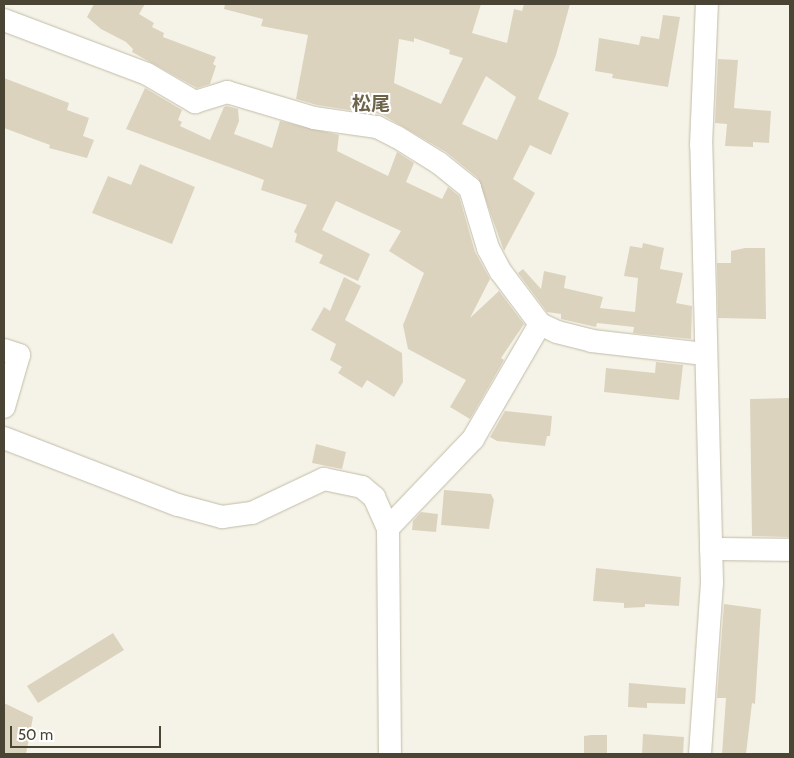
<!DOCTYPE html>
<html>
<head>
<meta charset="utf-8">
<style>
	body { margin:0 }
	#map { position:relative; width:794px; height:758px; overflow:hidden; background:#f5f3e7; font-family:Cabin,"Noto Sans JP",sans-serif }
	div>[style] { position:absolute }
	.building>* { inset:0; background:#dcd3be }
	.roads { filter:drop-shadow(0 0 1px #c2bca9) drop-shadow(0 0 1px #c2bca9) }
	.minor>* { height:22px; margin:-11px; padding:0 11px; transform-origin:11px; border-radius:11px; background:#fff }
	span { translate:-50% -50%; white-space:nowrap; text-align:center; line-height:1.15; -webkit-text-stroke:4px #fff; paint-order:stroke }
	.quarter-label { font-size:19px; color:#6e634b; font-weight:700 }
	.frame { position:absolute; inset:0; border:5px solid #4a4435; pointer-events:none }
	.scale { position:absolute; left:10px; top:726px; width:151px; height:22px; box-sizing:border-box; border:2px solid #4a4435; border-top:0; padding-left:6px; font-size:15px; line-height:18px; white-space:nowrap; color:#4a4435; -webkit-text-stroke:4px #fff; paint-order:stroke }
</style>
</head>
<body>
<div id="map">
	<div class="building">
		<div style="clip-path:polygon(94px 4px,145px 4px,139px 14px,154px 23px,152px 27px,164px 33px,163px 37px,216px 57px,213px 64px,216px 66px,210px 84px,197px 88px,132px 52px,133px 49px,126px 42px,101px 29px,87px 17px)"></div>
		<div style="clip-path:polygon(evenodd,225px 4px,481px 4px,472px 33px,507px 43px,514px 9px,522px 11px,524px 4px,570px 4px,556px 55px,538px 99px,569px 113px,551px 155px,530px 145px,513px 179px,535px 193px,504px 251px,478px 178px,446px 152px,383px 115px,357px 108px,356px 111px,317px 105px,296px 99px,308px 35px,261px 26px,263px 19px,224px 9px,225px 4px,414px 38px,450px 50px,449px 54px,463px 58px,441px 104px,394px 83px,399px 39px,414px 42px,414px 38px,225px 4px,486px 76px,516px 97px,497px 140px,462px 124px,486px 76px)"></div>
		<div style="clip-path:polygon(663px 15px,680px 17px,668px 87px,612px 78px,613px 74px,595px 71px,599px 38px,639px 45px,641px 36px,659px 39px)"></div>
		<div style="clip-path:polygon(718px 59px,738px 60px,734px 108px,771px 111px,769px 143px,753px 142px,753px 147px,725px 146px,727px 124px,715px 123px)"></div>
		<div style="clip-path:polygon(4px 78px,69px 103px,67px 110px,89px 118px,83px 136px,94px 140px,87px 158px,49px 148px,50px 145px,4px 128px)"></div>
		<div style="clip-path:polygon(145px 88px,182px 110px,178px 120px,182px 122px,180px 126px,210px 140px,224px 107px,227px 106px,238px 109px,239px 121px,234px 134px,272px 148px,280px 121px,339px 135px,337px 151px,388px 176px,397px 152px,414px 163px,406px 182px,442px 199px,448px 187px,459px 196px,475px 252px,490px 279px,470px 318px,499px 291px,524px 324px,501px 358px,504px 360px,470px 419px,450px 407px,466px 380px,408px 349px,403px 325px,424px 273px,389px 251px,401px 231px,336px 201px,322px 230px,370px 254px,358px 281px,319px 263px,323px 255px,295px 242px,297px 234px,294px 232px,307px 205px,261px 190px,264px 180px,126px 129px)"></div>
		<div style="clip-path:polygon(140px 164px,195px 187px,172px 244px,92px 213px,108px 176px,131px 185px)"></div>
		<div style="clip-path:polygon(643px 243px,664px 248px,660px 269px,683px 273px,676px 303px,692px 306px,691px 339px,633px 333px,634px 327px,597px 323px,596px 327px,561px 319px,561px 314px,547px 312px,518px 273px,523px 269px,541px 289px,544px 271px,566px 276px,564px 288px,603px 297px,600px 308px,635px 312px,638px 278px,624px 276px,630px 246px,642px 248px)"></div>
		<div style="clip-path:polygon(745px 248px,765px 248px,766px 319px,718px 318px,717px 263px,731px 263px,731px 251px)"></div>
		<div style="clip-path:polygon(344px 277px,361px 286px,345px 320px,402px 353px,403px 382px,394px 397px,367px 380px,362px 388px,338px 373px,342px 367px,330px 360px,336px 344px,311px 330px,324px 307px,330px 311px)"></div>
		<div style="clip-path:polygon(656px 362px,683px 365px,679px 400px,604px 392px,606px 368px,655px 373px)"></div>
		<div style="clip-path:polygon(790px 398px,790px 537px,752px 536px,750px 399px)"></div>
		<div style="clip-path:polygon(505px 411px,552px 416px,550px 436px,547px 436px,545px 446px,497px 441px,490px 437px)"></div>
		<div style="clip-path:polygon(316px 444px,346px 452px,342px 469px,312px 463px)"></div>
		<div style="clip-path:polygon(444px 490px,491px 494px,494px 500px,489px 529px,441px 525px)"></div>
		<div style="clip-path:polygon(421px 512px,438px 514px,436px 532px,412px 530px,413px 521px)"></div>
		<div style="clip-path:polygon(596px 568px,681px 577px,679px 606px,645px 604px,645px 607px,624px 608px,624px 603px,593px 601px)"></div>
		<div style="clip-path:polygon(724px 604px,761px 609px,755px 704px,752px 703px,746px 754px,722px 754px,726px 698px,717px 698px)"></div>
		<div style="clip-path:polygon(113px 633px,124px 650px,38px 703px,27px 686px)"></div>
		<div style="clip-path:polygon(629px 683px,686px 688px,685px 704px,647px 703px,647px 708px,628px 707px)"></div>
		<div style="clip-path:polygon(4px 703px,33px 717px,26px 754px,4px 754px)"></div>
		<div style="clip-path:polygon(643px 734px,684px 737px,683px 754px,642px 754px)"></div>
		<div style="clip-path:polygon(591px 735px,607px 735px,607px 754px,584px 753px,584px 736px)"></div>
	</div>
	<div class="roads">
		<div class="minor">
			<div style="left:4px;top:20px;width:153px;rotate:20.7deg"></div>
			<div style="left:147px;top:74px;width:56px;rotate:30.3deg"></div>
			<div style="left:195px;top:102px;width:34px;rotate:-17deg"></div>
			<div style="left:227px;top:92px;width:91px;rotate:16.6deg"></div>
			<div style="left:314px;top:118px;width:64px;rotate:8.1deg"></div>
			<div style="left:377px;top:127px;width:22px;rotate:27deg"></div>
			<div style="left:397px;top:137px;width:49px;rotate:31.8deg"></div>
			<div style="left:439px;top:163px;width:40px;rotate:39deg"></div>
			<div style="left:470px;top:188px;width:63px;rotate:73.3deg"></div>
			<div style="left:488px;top:248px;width:27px;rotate:62deg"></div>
			<div style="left:501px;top:272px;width:65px;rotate:53.1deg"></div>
			<div style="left:540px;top:324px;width:19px;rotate:25deg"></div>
			<div style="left:557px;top:332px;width:36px;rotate:14deg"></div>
			<div style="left:592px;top:341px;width:113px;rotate:6.6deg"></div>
			<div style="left:4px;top:350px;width:16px;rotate:18deg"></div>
			<div style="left:19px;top:355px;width:54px;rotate:106.1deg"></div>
			<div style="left:4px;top:438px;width:186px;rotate:21.1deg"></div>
			<div style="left:178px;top:505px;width:46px;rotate:15.3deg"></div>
			<div style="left:222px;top:517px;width:30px;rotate:-8deg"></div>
			<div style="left:252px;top:513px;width:80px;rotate:-25.3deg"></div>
			<div style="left:324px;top:479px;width:39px;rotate:12deg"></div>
			<div style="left:362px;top:487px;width:16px;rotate:40deg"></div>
			<div style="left:374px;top:497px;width:34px;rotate:66deg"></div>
			<div style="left:388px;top:528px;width:226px;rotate:89.5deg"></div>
			<div style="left:388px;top:528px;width:123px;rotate:-46.3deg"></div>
			<div style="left:473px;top:439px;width:133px;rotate:-59.8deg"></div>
			<div style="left:711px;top:549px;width:79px;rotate:0.7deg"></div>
			<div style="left:700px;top:754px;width:171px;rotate:-86deg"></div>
			<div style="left:712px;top:583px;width:438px;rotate:-91.4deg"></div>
			<div style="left:701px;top:145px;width:141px;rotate:-87.6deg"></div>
		</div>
	</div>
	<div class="quarter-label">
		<span style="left:371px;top:104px">松尾</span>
	</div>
	<div class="frame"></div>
	<div class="scale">50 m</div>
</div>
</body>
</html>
